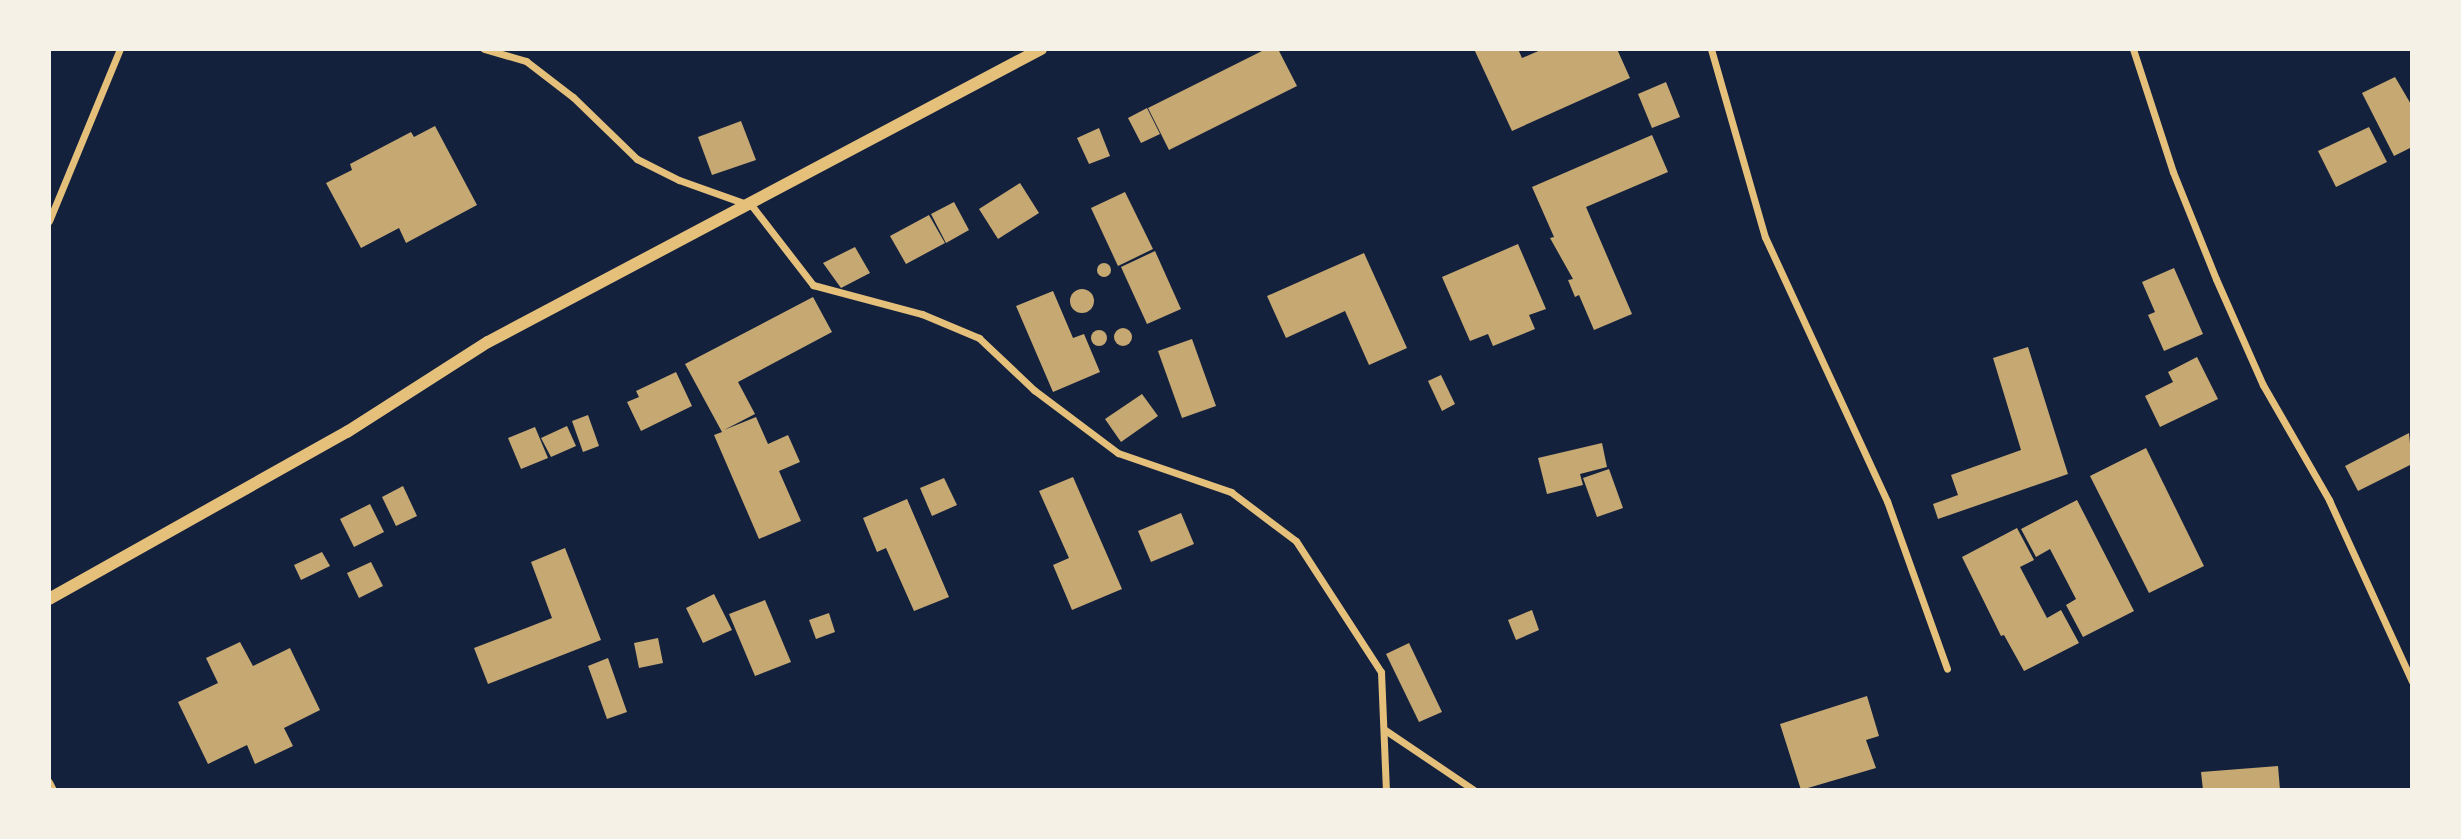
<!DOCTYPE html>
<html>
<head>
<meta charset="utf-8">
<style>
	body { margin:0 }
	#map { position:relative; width:2461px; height:839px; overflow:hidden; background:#14213d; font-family:"PT Serif",serif }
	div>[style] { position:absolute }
	.building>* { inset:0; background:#c6a872 }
	.round { border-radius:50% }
	.minor>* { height:7px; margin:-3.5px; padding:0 3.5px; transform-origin:3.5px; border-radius:3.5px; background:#e5c07b }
	.tertiary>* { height:12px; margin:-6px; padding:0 6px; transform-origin:6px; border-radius:6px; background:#e5c07b }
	span { translate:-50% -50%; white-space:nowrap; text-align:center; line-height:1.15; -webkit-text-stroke:5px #f6f1e7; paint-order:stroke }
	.frame { position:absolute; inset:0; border:51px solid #f6f1e7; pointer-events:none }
</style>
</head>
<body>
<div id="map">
	<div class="building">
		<div style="clip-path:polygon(1266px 49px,1278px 49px,1297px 86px,1169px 150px,1148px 108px)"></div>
		<div style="clip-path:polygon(1474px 49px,1518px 49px,1522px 58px,1543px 49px,1617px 49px,1630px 78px,1512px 131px)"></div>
		<div style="clip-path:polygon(2395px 77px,2412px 106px,2412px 147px,2394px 156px,2362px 93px)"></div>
		<div style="clip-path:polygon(1666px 82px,1680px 117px,1652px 128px,1638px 94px)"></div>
		<div style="clip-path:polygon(1147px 108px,1160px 134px,1141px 143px,1128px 118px)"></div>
		<div style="clip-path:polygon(741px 121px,756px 160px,712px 175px,698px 137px)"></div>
		<div style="clip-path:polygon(435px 126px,477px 205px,406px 243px,399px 228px,361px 248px,326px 183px,352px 170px,350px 164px,411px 132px,414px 137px)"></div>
		<div style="clip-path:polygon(2369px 127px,2387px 162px,2336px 187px,2318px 151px)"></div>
		<div style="clip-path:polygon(1099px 128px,1110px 156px,1089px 164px,1077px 138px)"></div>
		<div style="clip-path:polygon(1652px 135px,1668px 172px,1586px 207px,1632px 314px,1594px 330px,1579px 295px,1575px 297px,1568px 280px,1573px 279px,1550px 238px,1554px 237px,1532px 187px)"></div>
		<div style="clip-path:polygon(1020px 183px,1039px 213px,998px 239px,979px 209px)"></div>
		<div style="clip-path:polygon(1125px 192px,1153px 249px,1118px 266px,1091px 208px)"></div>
		<div style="clip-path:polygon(954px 202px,969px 230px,946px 243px,931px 214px)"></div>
		<div style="clip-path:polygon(929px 215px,945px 243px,906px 264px,890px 236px)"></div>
		<div style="clip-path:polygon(1518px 244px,1546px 309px,1529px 315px,1535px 329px,1493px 346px,1488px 334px,1470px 341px,1442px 277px)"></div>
		<div style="clip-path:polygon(855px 247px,870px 273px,841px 288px,823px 263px)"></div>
		<div style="clip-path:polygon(1155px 251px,1181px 309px,1147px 324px,1121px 267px)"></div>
		<div style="clip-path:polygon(1364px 253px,1407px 348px,1369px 365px,1345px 311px,1286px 338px,1267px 296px)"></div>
		<div class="round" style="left:1097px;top:263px;width:14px;height:14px"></div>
		<div style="clip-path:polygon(2174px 268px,2203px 334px,2164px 351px,2148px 315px,2155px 312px,2142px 282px)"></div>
		<div class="round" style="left:1070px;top:289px;width:24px;height:24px"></div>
		<div style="clip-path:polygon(1053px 291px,1073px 338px,1084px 334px,1100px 372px,1053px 392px,1016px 306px)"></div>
		<div style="clip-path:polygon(813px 297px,832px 332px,738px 382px,755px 414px,724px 430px,756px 417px,768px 444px,788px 435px,800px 462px,779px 471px,801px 521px,759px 539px,714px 435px,722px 432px,685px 364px)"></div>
		<div class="round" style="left:1114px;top:328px;width:18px;height:18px"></div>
		<div class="round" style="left:1091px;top:330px;width:16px;height:16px"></div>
		<div style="clip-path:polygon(1192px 339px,1216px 406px,1182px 418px,1158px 351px)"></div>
		<div style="clip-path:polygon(2028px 347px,2068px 474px,1938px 519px,1933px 504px,1958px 495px,1951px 475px,2021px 450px,1993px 358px)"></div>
		<div style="clip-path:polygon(2197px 357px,2218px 399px,2160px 427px,2145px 396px,2173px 382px,2168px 372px)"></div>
		<div style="clip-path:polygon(676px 372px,692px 406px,641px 431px,627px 402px,639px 397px,636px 391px)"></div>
		<div style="clip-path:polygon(1441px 375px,1455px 404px,1442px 411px,1428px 381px)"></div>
		<div style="clip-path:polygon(1142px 394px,1158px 416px,1121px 442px,1105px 419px)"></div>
		<div style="clip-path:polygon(588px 415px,599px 446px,583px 452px,572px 421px)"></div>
		<div style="clip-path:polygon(567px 426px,576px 446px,551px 457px,541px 438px)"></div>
		<div style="clip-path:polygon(535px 427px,548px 458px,521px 469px,508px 438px)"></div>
		<div style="clip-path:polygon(2409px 433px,2412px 464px,2358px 491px,2345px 466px)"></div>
		<div style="clip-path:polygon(1602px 443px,1607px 467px,1580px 474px,1583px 485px,1547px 494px,1538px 458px)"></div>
		<div style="clip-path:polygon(2146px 448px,2204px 566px,2149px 593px,2090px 476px)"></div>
		<div style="clip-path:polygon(1609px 469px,1623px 508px,1597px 517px,1583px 478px)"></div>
		<div style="clip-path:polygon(1073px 477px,1122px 589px,1072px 610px,1053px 565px,1069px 558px,1039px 491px)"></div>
		<div style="clip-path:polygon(944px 478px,957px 505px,932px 516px,920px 488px)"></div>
		<div style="clip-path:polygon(403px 486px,417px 516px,396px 526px,382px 497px)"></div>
		<div style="clip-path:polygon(907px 499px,949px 597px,914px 611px,886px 548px,877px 552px,863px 518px)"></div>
		<div style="clip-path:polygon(2077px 500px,2134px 611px,2083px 637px,2066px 605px,2076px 599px,2050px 549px,2036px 557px,2021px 529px)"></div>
		<div style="clip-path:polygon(370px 504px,384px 532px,354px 547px,340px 519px)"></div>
		<div style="clip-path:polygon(1181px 513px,1194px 544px,1151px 562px,1138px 531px)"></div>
		<div style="clip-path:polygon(2017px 528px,2034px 560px,2020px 567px,2047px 618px,2061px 610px,2079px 643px,2024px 671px,2004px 635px,2001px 636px,1962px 557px)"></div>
		<div style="clip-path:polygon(565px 548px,601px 640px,488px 684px,474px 648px,552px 618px,531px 562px)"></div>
		<div style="clip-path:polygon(322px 552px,330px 566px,301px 580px,294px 565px)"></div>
		<div style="clip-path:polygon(371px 562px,383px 586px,359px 598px,347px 573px)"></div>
		<div style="clip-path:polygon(714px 594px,732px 630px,703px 643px,686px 608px)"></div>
		<div style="clip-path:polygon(765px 600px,791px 662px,755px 676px,729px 614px)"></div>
		<div style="clip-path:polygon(1532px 610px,1539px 630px,1516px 640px,1508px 620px)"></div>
		<div style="clip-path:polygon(829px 613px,835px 632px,816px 639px,809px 620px)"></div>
		<div style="clip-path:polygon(658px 638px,663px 663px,639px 668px,634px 643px)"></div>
		<div style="clip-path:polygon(240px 642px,253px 666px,290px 648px,320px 710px,284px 728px,293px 746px,255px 764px,247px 745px,208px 764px,178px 702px,218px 683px,206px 658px)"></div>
		<div style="clip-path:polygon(1409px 643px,1442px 712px,1419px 722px,1386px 654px)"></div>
		<div style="clip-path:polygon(608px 658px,627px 712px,607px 719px,588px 666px)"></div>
		<div style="clip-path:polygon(1867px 696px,1879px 736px,1866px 740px,1876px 768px,1801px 790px,1780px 724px)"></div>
		<div style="clip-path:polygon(2278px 766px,2280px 790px,2203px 790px,2201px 772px)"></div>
	</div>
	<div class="minor">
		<div style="left:484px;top:49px;width:44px;rotate:15.9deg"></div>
		<div style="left:526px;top:61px;width:59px;rotate:37.5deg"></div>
		<div style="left:573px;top:97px;width:89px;rotate:44.1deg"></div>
		<div style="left:637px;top:159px;width:47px;rotate:26.6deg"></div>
		<div style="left:679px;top:180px;width:77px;rotate:19.6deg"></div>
		<div style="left:752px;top:206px;width:100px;rotate:52.3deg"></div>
		<div style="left:813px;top:285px;width:113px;rotate:14.9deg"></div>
		<div style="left:922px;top:314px;width:62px;rotate:22.8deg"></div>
		<div style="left:979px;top:338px;width:76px;rotate:43.4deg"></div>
		<div style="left:1034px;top:390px;width:105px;rotate:36.9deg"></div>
		<div style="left:1118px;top:453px;width:120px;rotate:19deg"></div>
		<div style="left:1231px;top:492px;width:81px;rotate:37deg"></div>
		<div style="left:1296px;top:541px;width:156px;rotate:57deg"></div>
		<div style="left:1381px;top:672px;width:118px;rotate:87.6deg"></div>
		<div style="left:1711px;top:49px;width:196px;rotate:74deg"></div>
		<div style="left:1765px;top:237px;width:291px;rotate:65.2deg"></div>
		<div style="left:1887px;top:501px;width:178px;rotate:70.3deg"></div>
		<div style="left:2133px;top:49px;width:129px;rotate:72deg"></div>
		<div style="left:2173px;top:172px;width:115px;rotate:68.1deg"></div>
		<div style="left:2216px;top:279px;width:116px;rotate:66.1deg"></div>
		<div style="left:2263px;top:385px;width:133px;rotate:60.1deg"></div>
		<div style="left:2329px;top:500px;width:199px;rotate:65.4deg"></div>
		<div style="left:49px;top:221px;width:186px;rotate:-67.6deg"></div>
		<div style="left:1385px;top:730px;width:107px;rotate:34deg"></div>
		<div style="left:49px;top:782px;width:9px;rotate:63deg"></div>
	</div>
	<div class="tertiary">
		<div style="left:49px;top:599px;width:342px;rotate:-29.3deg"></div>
		<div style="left:347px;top:432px;width:167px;rotate:-32.6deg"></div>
		<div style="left:488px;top:342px;width:626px;rotate:-27.92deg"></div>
	</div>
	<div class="frame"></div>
</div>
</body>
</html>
